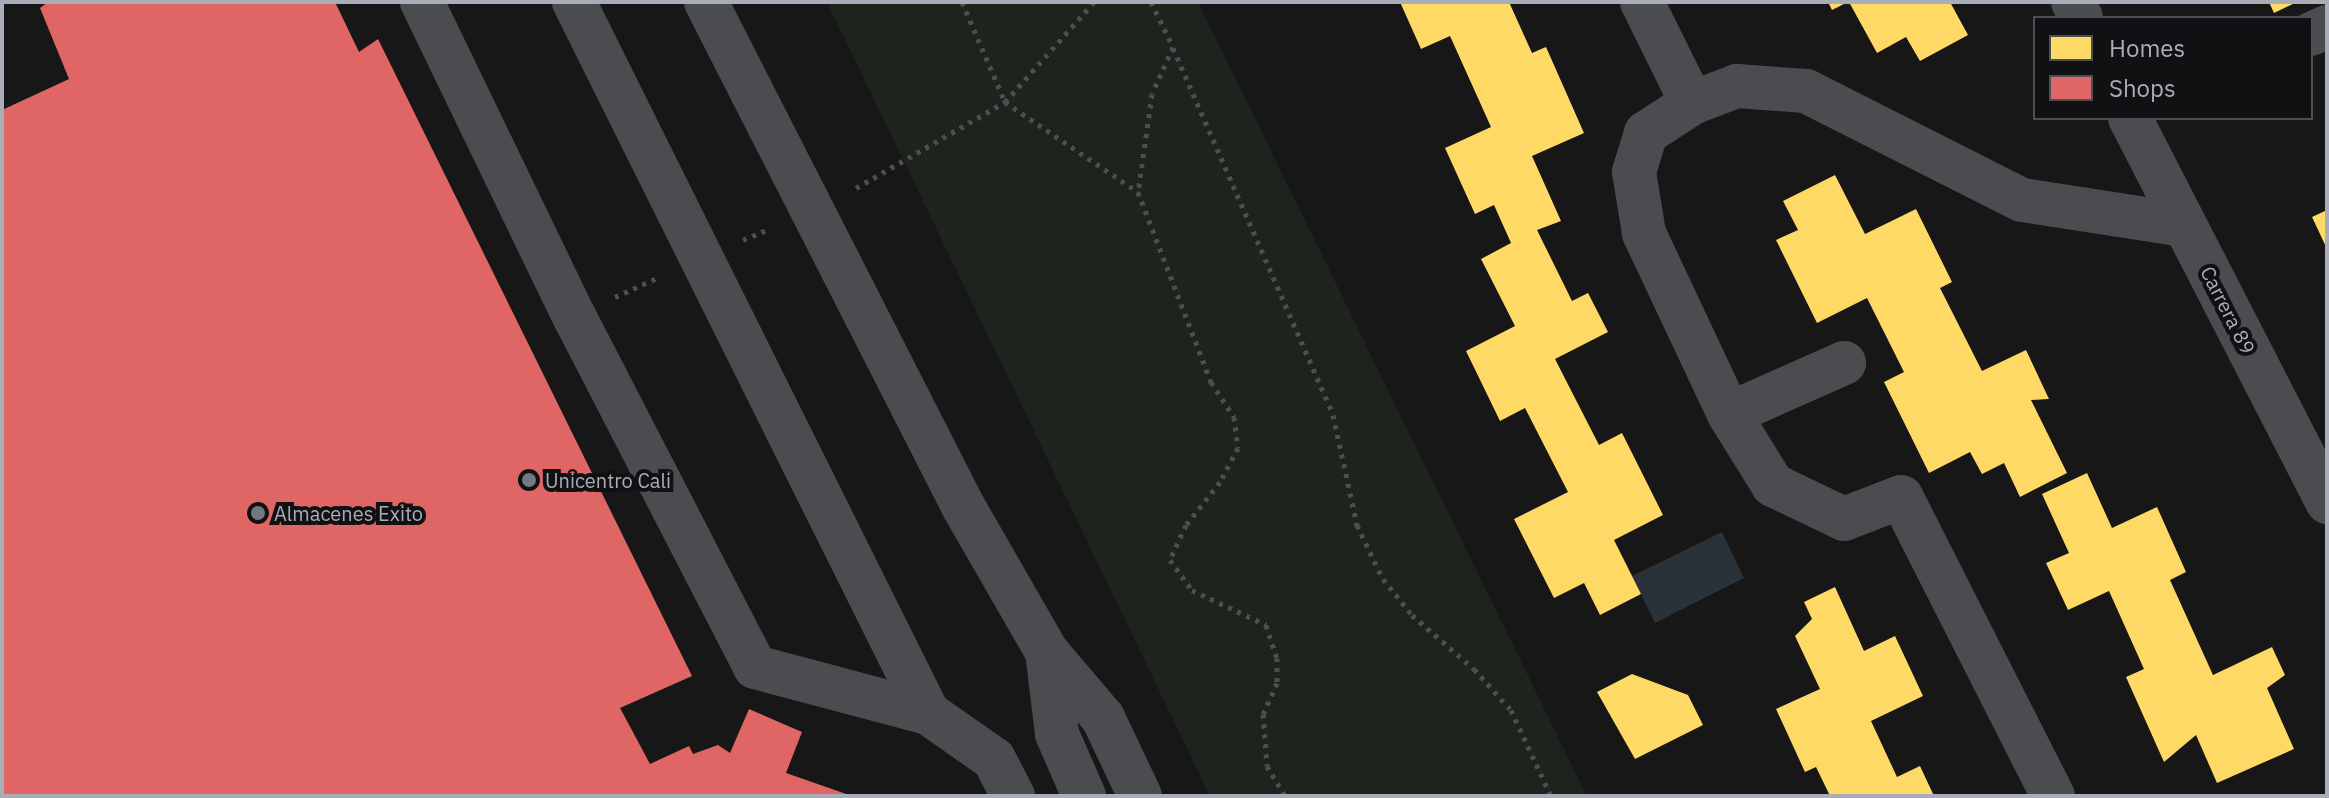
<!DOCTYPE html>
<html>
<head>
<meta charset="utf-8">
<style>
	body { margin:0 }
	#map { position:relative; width:2329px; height:798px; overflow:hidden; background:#171717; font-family:"IBM Plex Sans",sans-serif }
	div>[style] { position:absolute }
	.green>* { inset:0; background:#1d241e }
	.water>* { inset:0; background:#2a3239 }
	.homes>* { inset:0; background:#ffd966 }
	.shops>* { inset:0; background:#e06666 }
	.path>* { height:5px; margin-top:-2.5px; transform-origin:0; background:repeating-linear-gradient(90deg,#4d4e52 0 4px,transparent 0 10px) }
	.minor>* { height:44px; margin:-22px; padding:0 22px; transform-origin:22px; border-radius:22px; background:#4b4c50 }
	.dots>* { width:22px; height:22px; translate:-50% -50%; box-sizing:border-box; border:4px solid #111113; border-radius:50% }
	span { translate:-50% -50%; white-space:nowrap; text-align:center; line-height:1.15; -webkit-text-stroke:8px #111113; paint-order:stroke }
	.street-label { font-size:20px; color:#a8adb8 }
	.poi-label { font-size:20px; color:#a8adb8 }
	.left { translate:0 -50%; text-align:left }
	.frame { position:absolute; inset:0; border:4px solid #a8adb8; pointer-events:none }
	.legend { position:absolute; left:2033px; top:16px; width:280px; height:104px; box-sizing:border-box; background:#111113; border:2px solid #4d4f55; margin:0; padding:10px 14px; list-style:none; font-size:24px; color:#a8adb8 }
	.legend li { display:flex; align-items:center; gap:16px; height:40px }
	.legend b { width:40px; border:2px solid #4d4f55 }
</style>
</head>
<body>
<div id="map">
	<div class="green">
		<div style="clip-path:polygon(827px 2px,1198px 2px,1587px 796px,1210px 796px)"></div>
	</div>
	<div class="water">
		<div style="clip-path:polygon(1722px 532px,1744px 578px,1655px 623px,1632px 576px)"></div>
	</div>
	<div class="homes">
		<div style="clip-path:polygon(1400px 2px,1509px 2px,1532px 53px,1546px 47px,1584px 133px,1532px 156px,1561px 221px,1537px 230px,1572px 301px,1588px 293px,1608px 332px,1555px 359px,1599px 445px,1622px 433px,1663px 515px,1614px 540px,1641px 594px,1600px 615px,1584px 583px,1554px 598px,1514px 519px,1568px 492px,1525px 408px,1500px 421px,1466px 351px,1515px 326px,1481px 259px,1511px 243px,1494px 205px,1475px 214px,1445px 148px,1491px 127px,1450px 36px,1421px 49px)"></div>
		<div style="clip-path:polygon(1828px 2px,1848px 2px,1832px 10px)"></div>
		<div style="clip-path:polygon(1849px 2px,1950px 2px,1968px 35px,1920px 61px,1906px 37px,1877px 53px)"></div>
		<div style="clip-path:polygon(2269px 2px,2297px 2px,2274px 13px)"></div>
		<div style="clip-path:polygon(1835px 175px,1865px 234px,1916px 209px,1952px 282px,1940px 288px,1982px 371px,2026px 350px,2049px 399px,2031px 400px,2067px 473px,2020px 497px,2004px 463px,1982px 474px,1970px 452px,1929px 473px,1884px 382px,1904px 372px,1867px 298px,1817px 323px,1776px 240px,1798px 230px,1783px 201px)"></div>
		<div style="clip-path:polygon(2327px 210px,2327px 249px,2312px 217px)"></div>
		<div style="clip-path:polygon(2087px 473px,2112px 528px,2157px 507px,2186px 572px,2170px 580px,2213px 675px,2272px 647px,2285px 675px,2267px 688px,2294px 749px,2217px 783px,2196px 735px,2164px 762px,2126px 677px,2144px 669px,2109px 591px,2068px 610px,2046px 563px,2069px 553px,2042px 494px)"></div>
		<div style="clip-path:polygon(1835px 587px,1864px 651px,1895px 636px,1923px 696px,1871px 721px,1897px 777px,1920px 766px,1934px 796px,1830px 796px,1816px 767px,1805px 772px,1776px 709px,1820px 689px,1795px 636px,1812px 619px,1804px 602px)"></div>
		<div style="clip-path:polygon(1632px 674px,1688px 695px,1703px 725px,1635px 759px,1597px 692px)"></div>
	</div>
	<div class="shops">
		<div style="clip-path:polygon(48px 2px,335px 2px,359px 52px,378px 39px,692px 676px,620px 708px,650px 764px,689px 746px,693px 754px,718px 745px,730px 753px,749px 709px,802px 732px,786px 773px,852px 796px,2px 796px,2px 110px,69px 79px,40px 8px)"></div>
	</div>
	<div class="path">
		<div style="left:962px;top:2px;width:109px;rotate:66.7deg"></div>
		<div style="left:1005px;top:102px;width:134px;rotate:-48.3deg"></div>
		<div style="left:1151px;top:2px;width:50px;rotate:63.9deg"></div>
		<div style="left:1173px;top:47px;width:51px;rotate:114.1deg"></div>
		<div style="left:1152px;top:94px;width:99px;rotate:98.1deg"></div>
		<div style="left:1138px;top:192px;width:204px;rotate:69deg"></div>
		<div style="left:1211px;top:382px;width:42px;rotate:56.7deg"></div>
		<div style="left:1234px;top:417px;width:31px;rotate:83deg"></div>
		<div style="left:1238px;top:448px;width:38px;rotate:118deg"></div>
		<div style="left:1220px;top:482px;width:55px;rotate:128.3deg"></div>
		<div style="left:1186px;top:525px;width:38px;rotate:115deg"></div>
		<div style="left:1170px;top:560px;width:37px;rotate:54deg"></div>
		<div style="left:1192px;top:590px;width:82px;rotate:25.3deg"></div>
		<div style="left:1266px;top:625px;width:35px;rotate:72deg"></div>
		<div style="left:1277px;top:658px;width:25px;rotate:90deg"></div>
		<div style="left:1277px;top:683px;width:34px;rotate:114deg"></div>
		<div style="left:1263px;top:714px;width:52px;rotate:85.6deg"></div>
		<div style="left:1267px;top:766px;width:35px;rotate:59deg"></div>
		<div style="left:1173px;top:48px;width:400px;rotate:66.4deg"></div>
		<div style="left:1333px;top:415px;width:113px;rotate:77.7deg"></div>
		<div style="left:1357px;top:525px;width:60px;rotate:64.3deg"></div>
		<div style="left:1383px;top:579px;width:46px;rotate:51.1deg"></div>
		<div style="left:1412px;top:615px;width:82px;rotate:41.1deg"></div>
		<div style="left:1474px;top:669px;width:55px;rotate:47.9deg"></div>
		<div style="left:1511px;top:710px;width:95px;rotate:65.1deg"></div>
		<div style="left:856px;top:188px;width:172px;rotate:-30deg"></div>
		<div style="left:1005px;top:102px;width:161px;rotate:34.1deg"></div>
		<div style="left:743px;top:240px;width:30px;rotate:-23deg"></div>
		<div style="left:615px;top:297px;width:46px;rotate:-24.3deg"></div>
	</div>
	<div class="minor">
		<div style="left:422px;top:2px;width:349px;rotate:64.2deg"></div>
		<div style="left:574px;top:316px;width:395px;rotate:62.7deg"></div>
		<div style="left:755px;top:667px;width:179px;rotate:14.9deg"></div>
		<div style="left:928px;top:713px;width:80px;rotate:34.9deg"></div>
		<div style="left:994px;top:759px;width:42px;rotate:62.8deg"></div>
		<div style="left:574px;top:2px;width:794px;rotate:63.53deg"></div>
		<div style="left:706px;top:2px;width:566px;rotate:62.98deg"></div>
		<div style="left:963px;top:506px;width:168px;rotate:60.1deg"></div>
		<div style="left:1047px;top:652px;width:87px;rotate:49.7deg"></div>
		<div style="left:1103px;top:718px;width:86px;rotate:64.6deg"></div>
		<div style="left:1642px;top:2px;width:113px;rotate:63.7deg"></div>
		<div style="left:2073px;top:2px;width:18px;rotate:63deg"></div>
		<div style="left:2311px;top:34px;width:17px;rotate:-24deg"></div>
		<div style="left:2130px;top:118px;width:432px;rotate:62.8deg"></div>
		<div style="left:1729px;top:414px;width:126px;rotate:-23.9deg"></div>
		<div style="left:1047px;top:652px;width:83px;rotate:83deg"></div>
		<div style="left:1057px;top:734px;width:68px;rotate:66.5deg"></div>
		<div style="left:2053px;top:796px;width:335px;rotate:-116.9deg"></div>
		<div style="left:1901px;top:497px;width:61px;rotate:158.9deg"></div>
		<div style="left:1844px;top:519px;width:79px;rotate:-154.4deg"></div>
		<div style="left:1773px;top:485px;width:84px;rotate:-121.8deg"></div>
		<div style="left:1729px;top:414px;width:200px;rotate:-115.2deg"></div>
		<div style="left:1644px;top:233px;width:62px;rotate:-99.3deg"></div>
		<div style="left:1634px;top:172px;width:41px;rotate:-72.9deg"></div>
		<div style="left:1646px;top:133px;width:55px;rotate:-33.1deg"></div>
		<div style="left:1692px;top:103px;width:48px;rotate:-20.7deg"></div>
		<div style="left:1737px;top:86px;width:69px;rotate:4.1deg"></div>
		<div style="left:1806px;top:91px;width:242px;rotate:26.8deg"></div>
		<div style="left:2022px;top:200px;width:164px;rotate:8.8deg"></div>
	</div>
	<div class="dots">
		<div style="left:529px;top:480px;background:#757880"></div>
		<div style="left:258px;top:513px;background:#757880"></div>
	</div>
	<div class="street-label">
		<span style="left:2228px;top:310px;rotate:63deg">Carrera 89</span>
	</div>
	<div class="poi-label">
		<span class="left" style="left:545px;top:480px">Unicentro Cali</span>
		<span class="left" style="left:274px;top:513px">Almacenes Exito</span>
	</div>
	<div class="frame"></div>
	<ul class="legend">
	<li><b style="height:22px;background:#ffd966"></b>Homes</li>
	<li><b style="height:22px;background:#e06666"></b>Shops</li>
	</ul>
</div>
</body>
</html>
